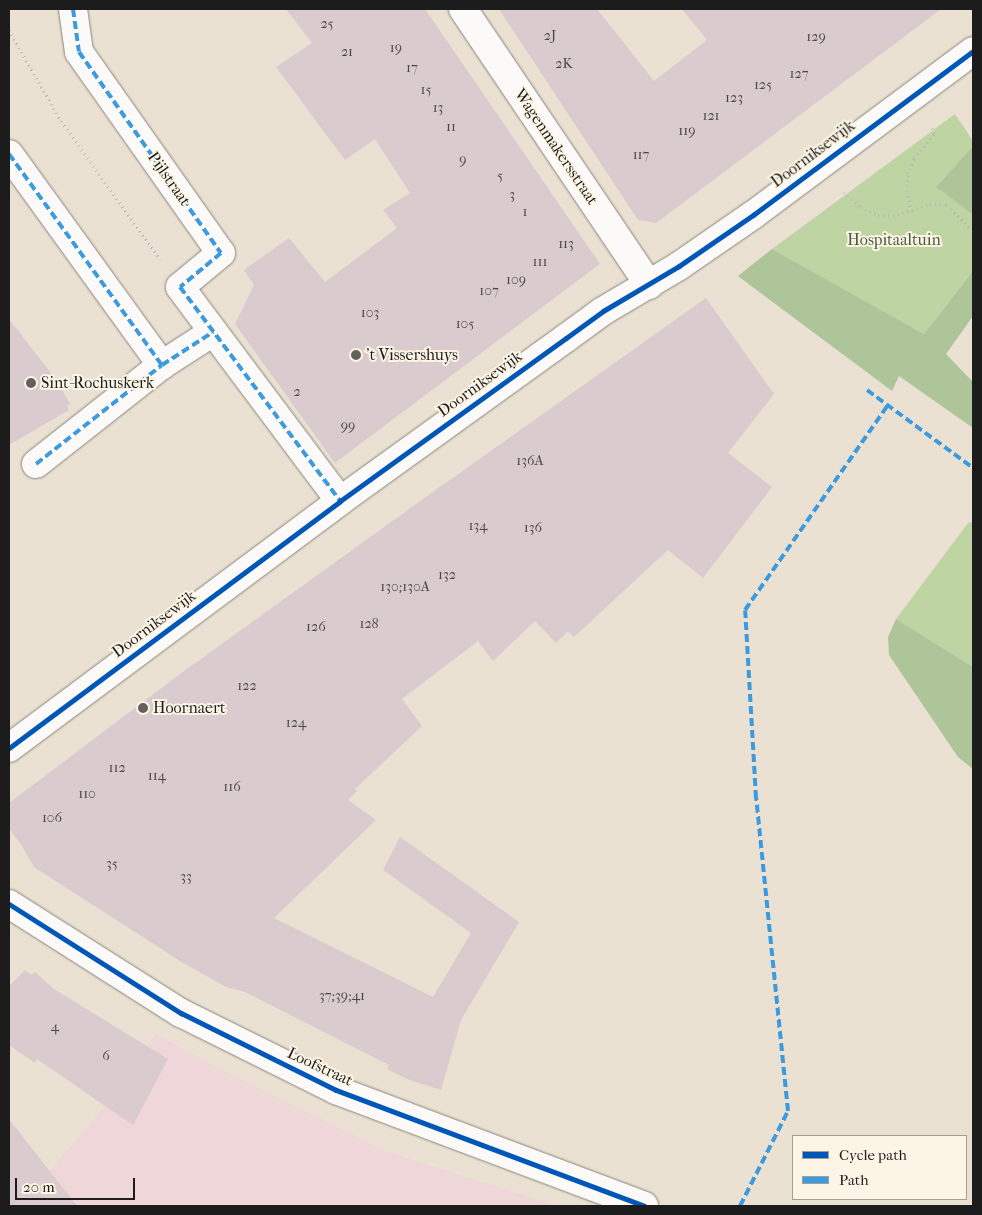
<!DOCTYPE html>
<html>
<head>
<meta charset="utf-8">
<style>
	body { margin:0 }
	#map { position:relative; width:982px; height:1215px; overflow:hidden; background:#eae1d2; font-family:"IM FELL French Canon",serif }
	div>[style] { position:absolute }
	.built>* { inset:0; background:#efd7d9 }
	.green>* { inset:0; background:#bed4a2 }
	.forest>* { inset:0; background:#adc599 }
	.building>* { inset:0; background:#dacbce }
	.path>* { height:3px; margin-top:-1.5px; transform-origin:0; background:repeating-linear-gradient(90deg,#b9b7b5 0 1px,transparent 0 5px) }
	.roads { filter:drop-shadow(0 0 1px #8a857d) drop-shadow(0 0 1px #8a857d) }
	.street>* { height:28px; margin:-14px; padding:0 14px; transform-origin:14px; border-radius:14px; background:#fcfaf8 }
	.primary>* { height:28px; margin:-14px; padding:0 14px; transform-origin:14px; border-radius:14px; background:#fcfaf8 }
	.quiet>* { height:4px; margin-top:-2px; transform-origin:0; background:repeating-linear-gradient(90deg,#3c9bdf 0 8px,transparent 0 12px) }
	.cycleway>* { height:5px; margin:-2.5px; padding:0 2.5px; transform-origin:2.5px; border-radius:2.5px; background:#0057b8 }
	.dots>* { width:14px; height:14px; translate:-50% -50%; box-sizing:border-box; border:2px solid #fcf5e5; border-radius:50% }
	span { translate:-50% -50%; white-space:nowrap; text-align:center; line-height:1.15; -webkit-text-stroke:4px #fcf5e5; paint-order:stroke }
	.number-label { font-size:14px; color:#4c4848 }
	.number-label span { -webkit-text-stroke-width:0 }
	.street-label { font-size:16px; color:#1c1c1c }
	.park-label { font-size:16px; color:#48593d }
	.poi-label { font-size:16px; color:#1c1c1c }
	.left { translate:0 -50%; text-align:left }
	.frame { position:absolute; inset:0; border:10px solid #1c1c1c; pointer-events:none }
	.legend { position:absolute; left:792px; top:1135px; width:175px; height:65px; box-sizing:border-box; background:#fcf5e5; border:1px solid #a29e95; margin:0; padding:6px 9px; list-style:none; font-size:15px; color:#1c1c1c }
	.legend li { display:flex; align-items:center; gap:10px; height:25px }
	.legend b { width:25px; border:1px solid #a29e95 }
	.scale { position:absolute; left:15px; top:1178px; width:120px; height:22px; box-sizing:border-box; border:2px solid #1c1c1c; border-top:0; padding-left:6px; font-size:15px; line-height:18px; white-space:nowrap; color:#1c1c1c; -webkit-text-stroke:4px #fcf5e5; paint-order:stroke }
</style>
</head>
<body>
<div id="map">
	<div class="built">
		<div style="clip-path:polygon(156px 1034px,211px 1064px,388px 1152px,558px 1206px,20px 1206px,107px 1103px)"></div>
	</div>
	<div class="green">
		<div style="clip-path:polygon(955px 114px,973px 141px,973px 146px,936px 187px,973px 215px,973px 271px,924px 334px,772px 249px)"></div>
		<div style="clip-path:polygon(973px 522px,973px 667px,896px 619px,968px 523px)"></div>
	</div>
	<div class="forest">
		<div style="clip-path:polygon(973px 146px,973px 215px,936px 187px)"></div>
		<div style="clip-path:polygon(772px 249px,924px 334px,973px 271px,973px 316px,946px 354px,973px 382px,973px 428px,899px 376px,892px 391px,738px 276px)"></div>
		<div style="clip-path:polygon(896px 619px,973px 667px,973px 769px,958px 757px,889px 655px,888px 637px)"></div>
	</div>
	<div class="building">
		<div style="clip-path:polygon(286px 9px,425px 9px,600px 264px,335px 463px,235px 324px,254px 285px,244px 270px,289px 238px,325px 282px,397px 228px,383px 210px,410px 193px,375px 139px,345px 160px,276px 67px,312px 43px)"></div>
		<div style="clip-path:polygon(499px 9px,597px 9px,654px 81px,707px 40px,682px 9px,941px 9px,656px 223px,638px 220px)"></div>
		<div style="clip-path:polygon(706px 298px,774px 394px,728px 453px,772px 487px,703px 578px,668px 550px,574px 637px,568px 631px,556px 643px,535px 621px,493px 661px,478px 641px,402px 699px,422px 726px,355px 789px,357px 791px,348px 800px,376px 820px,274px 918px,433px 997px,471px 933px,383px 870px,400px 837px,519px 922px,461px 1020px,441px 1090px,407px 1079px,387px 1069px,389px 1065px,245px 992px,226px 987px,180px 961px,34px 867px,22px 846px,9px 828px,9px 803px,180px 674px,423px 499px)"></div>
		<div style="clip-path:polygon(9px 319px,57px 381px,70px 404px,67px 406px,69px 410px,9px 445px)"></div>
		<div style="clip-path:polygon(25px 970px,31px 975px,35px 972px,54px 989px,168px 1059px,133px 1125px,37px 1059px,35px 1063px,9px 1045px,9px 986px)"></div>
		<div style="clip-path:polygon(9px 1119px,77px 1206px,9px 1206px)"></div>
	</div>
	<div class="path">
		<div style="left:9px;top:30px;width:105px;rotate:60.3deg"></div>
		<div style="left:61px;top:121px;width:170px;rotate:54.3deg"></div>
		<div style="left:844px;top:192px;width:23px;rotate:41deg"></div>
		<div style="left:861px;top:207px;width:19px;rotate:25deg"></div>
		<div style="left:878px;top:215px;width:15px;rotate:4deg"></div>
		<div style="left:893px;top:216px;width:39px;rotate:-18deg"></div>
		<div style="left:930px;top:204px;width:17px;rotate:3deg"></div>
		<div style="left:947px;top:205px;width:35px;rotate:45deg"></div>
		<div style="left:911px;top:211px;width:20px;rotate:-101deg"></div>
		<div style="left:907px;top:191px;width:17px;rotate:-87deg"></div>
		<div style="left:908px;top:174px;width:17px;rotate:-69deg"></div>
		<div style="left:914px;top:158px;width:33px;rotate:-50deg"></div>
		<div style="left:935px;top:133px;width:9px;rotate:-122deg"></div>
	</div>
	<div class="roads">
		<div class="street">
			<div style="left:73px;top:9px;width:43px;rotate:82.1deg"></div>
			<div style="left:79px;top:52px;width:246px;rotate:54.8deg"></div>
			<div style="left:221px;top:253px;width:53px;rotate:140.3deg"></div>
			<div style="left:180px;top:287px;width:267px;rotate:53.2deg"></div>
			<div style="left:463px;top:9px;width:333px;rotate:56deg"></div>
			<div style="left:9px;top:154px;width:261px;rotate:54.1deg"></div>
			<div style="left:36px;top:464px;width:160px;rotate:-38.2deg"></div>
			<div style="left:162px;top:365px;width:61px;rotate:-32.9deg"></div>
			<div style="left:9px;top:904px;width:204px;rotate:32.4deg"></div>
			<div style="left:181px;top:1013px;width:173px;rotate:26.4deg"></div>
			<div style="left:336px;top:1090px;width:329px;rotate:20.6deg"></div>
		</div>
		<div class="primary">
			<div style="left:9px;top:748px;width:413px;rotate:-36.7deg"></div>
			<div style="left:340px;top:501px;width:279px;rotate:-35.8deg"></div>
			<div style="left:566px;top:338px;width:46px;rotate:-36.1deg"></div>
			<div style="left:603px;top:311px;width:88px;rotate:-30.6deg"></div>
			<div style="left:679px;top:266px;width:90px;rotate:-34.6deg"></div>
			<div style="left:753px;top:215px;width:274px;rotate:-36.7deg"></div>
		</div>
	</div>
	<div class="quiet">
		<div style="left:73px;top:9px;width:43px;rotate:82.1deg"></div>
		<div style="left:79px;top:52px;width:246px;rotate:54.8deg"></div>
		<div style="left:221px;top:253px;width:53px;rotate:140.3deg"></div>
		<div style="left:180px;top:287px;width:267px;rotate:53.2deg"></div>
		<div style="left:9px;top:154px;width:261px;rotate:54.1deg"></div>
		<div style="left:867px;top:390px;width:132px;rotate:36.3deg"></div>
		<div style="left:36px;top:464px;width:160px;rotate:-38.2deg"></div>
		<div style="left:162px;top:365px;width:61px;rotate:-32.9deg"></div>
		<div style="left:740px;top:1206px;width:106px;rotate:-63.2deg"></div>
		<div style="left:788px;top:1111px;width:315px;rotate:-95.8deg"></div>
		<div style="left:756px;top:798px;width:188px;rotate:-93.3deg"></div>
		<div style="left:745px;top:610px;width:250px;rotate:-55.1deg"></div>
	</div>
	<div class="cycleway">
		<div style="left:9px;top:748px;width:413px;rotate:-36.7deg"></div>
		<div style="left:340px;top:501px;width:279px;rotate:-35.8deg"></div>
		<div style="left:566px;top:338px;width:46px;rotate:-36.1deg"></div>
		<div style="left:603px;top:311px;width:88px;rotate:-30.6deg"></div>
		<div style="left:679px;top:266px;width:90px;rotate:-34.6deg"></div>
		<div style="left:753px;top:215px;width:274px;rotate:-36.7deg"></div>
		<div style="left:9px;top:904px;width:204px;rotate:32.4deg"></div>
		<div style="left:181px;top:1013px;width:173px;rotate:26.4deg"></div>
		<div style="left:336px;top:1090px;width:329px;rotate:20.6deg"></div>
	</div>
	<div class="dots">
		<div style="left:356px;top:355px;background:#64615c"></div>
		<div style="left:31px;top:383px;background:#64615c"></div>
		<div style="left:143px;top:708px;background:#64615c"></div>
	</div>
	<div class="number-label">
		<span style="left:327px;top:24px">25</span>
		<span style="left:550px;top:36px">2J</span>
		<span style="left:816px;top:37px">129</span>
		<span style="left:396px;top:48px">19</span>
		<span style="left:347px;top:52px">21</span>
		<span style="left:564px;top:64px">2K</span>
		<span style="left:412px;top:68px">17</span>
		<span style="left:799px;top:74px">127</span>
		<span style="left:763px;top:85px">125</span>
		<span style="left:426px;top:90px">15</span>
		<span style="left:734px;top:98px">123</span>
		<span style="left:438px;top:108px">13</span>
		<span style="left:711px;top:116px">121</span>
		<span style="left:451px;top:127px">11</span>
		<span style="left:687px;top:131px">119</span>
		<span style="left:641px;top:155px">117</span>
		<span style="left:463px;top:160px">9</span>
		<span style="left:500px;top:176px">5</span>
		<span style="left:512px;top:195px">3</span>
		<span style="left:525px;top:212px">1</span>
		<span style="left:566px;top:244px">113</span>
		<span style="left:540px;top:262px">111</span>
		<span style="left:516px;top:280px">109</span>
		<span style="left:489px;top:291px">107</span>
		<span style="left:370px;top:313px">103</span>
		<span style="left:465px;top:324px">105</span>
		<span style="left:297px;top:392px">2</span>
		<span style="left:348px;top:426px">99</span>
		<span style="left:530px;top:461px">136A</span>
		<span style="left:478px;top:526px">134</span>
		<span style="left:533px;top:528px">136</span>
		<span style="left:447px;top:575px">132</span>
		<span style="left:405px;top:587px">130;130A</span>
		<span style="left:369px;top:624px">128</span>
		<span style="left:316px;top:627px">126</span>
		<span style="left:247px;top:686px">122</span>
		<span style="left:296px;top:723px">124</span>
		<span style="left:117px;top:768px">112</span>
		<span style="left:157px;top:776px">114</span>
		<span style="left:232px;top:787px">116</span>
		<span style="left:87px;top:794px">110</span>
		<span style="left:52px;top:818px">106</span>
		<span style="left:112px;top:864px">35</span>
		<span style="left:186px;top:877px">33</span>
		<span style="left:342px;top:996px">37;39;41</span>
		<span style="left:55px;top:1027px">4</span>
		<span style="left:106px;top:1056px">6</span>
	</div>
	<div class="street-label">
		<span style="left:556px;top:147px;rotate:56deg">Wagenmakersstraat</span>
		<span style="left:813px;top:154px;rotate:-37deg">Doorniksewijk</span>
		<span style="left:169px;top:179px;rotate:55deg">Pijlstraat</span>
		<span style="left:480px;top:384px;rotate:-36deg">Doorniksewijk</span>
		<span style="left:154px;top:624px;rotate:-37deg">Doorniksewijk</span>
		<span style="left:320px;top:1067px;rotate:25deg">Loofstraat</span>
	</div>
	<div class="park-label">
		<span style="left:894px;top:240px">Hospitaaltuin</span>
	</div>
	<div class="poi-label">
		<span class="left" style="left:366px;top:355px">'t Vissershuys</span>
		<span class="left" style="left:41px;top:383px">Sint-Rochuskerk</span>
		<span class="left" style="left:153px;top:708px">Hoornaert</span>
	</div>
	<div class="frame"></div>
	<ul class="legend">
	<li><b style="height:6px;background:#0057b8"></b>Cycle path</li>
	<li><b style="height:6px;background:#3c9bdf"></b>Path</li>
	</ul>
	<div class="scale">20 m</div>
</div>
</body>
</html>
